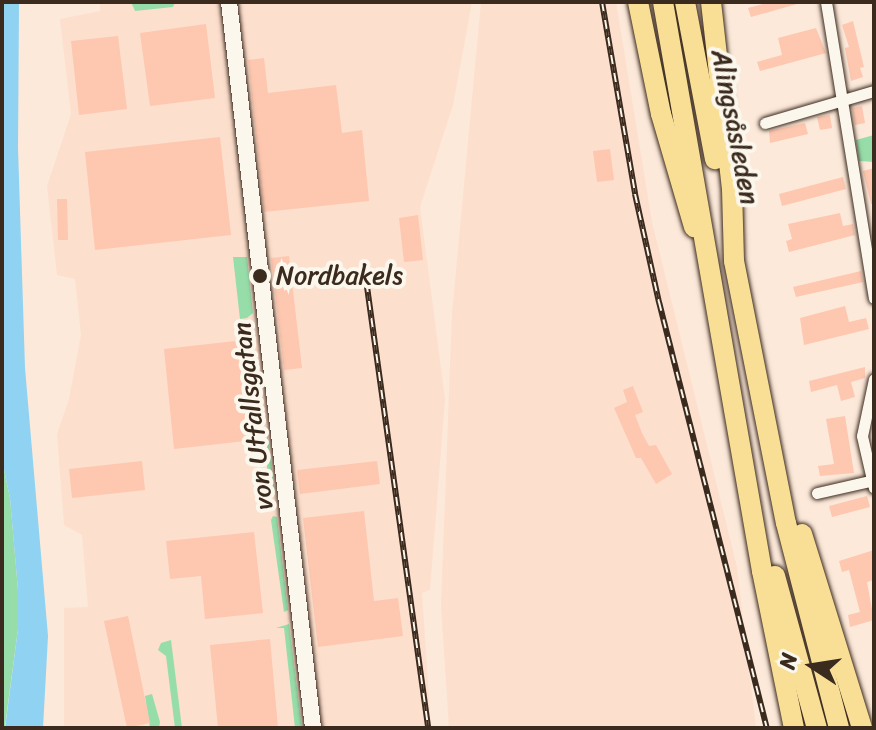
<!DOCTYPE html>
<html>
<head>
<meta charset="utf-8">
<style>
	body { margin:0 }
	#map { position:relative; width:876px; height:730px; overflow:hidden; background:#fce9da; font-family:Sriracha,sans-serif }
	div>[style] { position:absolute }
	.built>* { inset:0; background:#fddfcd }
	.green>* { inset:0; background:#97ddaa }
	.water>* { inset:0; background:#8fd2f1 }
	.building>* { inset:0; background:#fec7b0 }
	.roads { filter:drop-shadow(0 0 2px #3b2a1e) drop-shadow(0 0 2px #3b2a1e) }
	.street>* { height:11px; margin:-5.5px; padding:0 5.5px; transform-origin:5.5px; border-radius:5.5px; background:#fbf7ec }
	.secondary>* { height:16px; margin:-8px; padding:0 8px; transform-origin:8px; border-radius:8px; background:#fbf7ec }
	.highway>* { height:20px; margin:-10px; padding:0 10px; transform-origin:10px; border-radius:10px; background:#f9df96 }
	.rail>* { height:6px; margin-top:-3px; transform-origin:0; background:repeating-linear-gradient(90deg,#fbf7ec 0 9px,#3b2a1e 0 18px); box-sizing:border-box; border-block:2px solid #3b2a1e }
	.dots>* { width:22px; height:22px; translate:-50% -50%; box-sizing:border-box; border:4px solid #fbf7ec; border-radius:50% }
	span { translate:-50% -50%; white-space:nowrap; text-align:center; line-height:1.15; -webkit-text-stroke:8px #fbf7ec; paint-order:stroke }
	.street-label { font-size:26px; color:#3b2a1e }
	.poi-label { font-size:26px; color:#3b2a1e }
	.left { translate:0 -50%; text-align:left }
	.frame { position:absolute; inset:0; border:4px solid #3b2a1e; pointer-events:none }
	.north { position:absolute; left:772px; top:626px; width:80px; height:80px; -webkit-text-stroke:6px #fbf7ec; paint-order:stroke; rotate:282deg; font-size:22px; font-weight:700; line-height:32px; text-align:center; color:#3b2a1e }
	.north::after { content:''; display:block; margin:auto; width:28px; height:36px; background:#3b2a1e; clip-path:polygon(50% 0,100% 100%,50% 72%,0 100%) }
</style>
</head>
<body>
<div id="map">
	<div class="built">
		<div style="clip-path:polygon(100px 2px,472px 2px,453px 105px,420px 207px,445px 399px,430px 590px,422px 593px,431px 728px,64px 728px,64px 608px,88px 607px,82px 535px,64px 525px,57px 434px,69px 399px,81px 335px,75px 279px,57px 275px,47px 186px,71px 114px,60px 19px,100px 11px)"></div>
		<div style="clip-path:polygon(481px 2px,616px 2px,652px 222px,737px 567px,756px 728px,449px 728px,441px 605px,452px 314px)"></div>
	</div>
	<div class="green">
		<div style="clip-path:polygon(131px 2px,175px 2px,173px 7px,135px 11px)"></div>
		<div style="clip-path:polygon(874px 135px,874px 162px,859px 161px,856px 140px)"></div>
		<div style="clip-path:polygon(233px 257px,247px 257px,253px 313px,247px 318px,240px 319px)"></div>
		<div style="clip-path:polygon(267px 431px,275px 492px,273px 495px,267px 471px)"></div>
		<div style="clip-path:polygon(2px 460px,10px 498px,18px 590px,18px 629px,5px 726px,2px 726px)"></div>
		<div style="clip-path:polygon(273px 516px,277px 517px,288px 610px,284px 612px,271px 520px)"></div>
		<div style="clip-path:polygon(289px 624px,302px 728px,295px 728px,284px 628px,276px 628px)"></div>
		<div style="clip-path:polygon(171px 640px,182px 728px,175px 728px,166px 656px,158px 650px,161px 643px)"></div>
		<div style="clip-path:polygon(152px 694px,160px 722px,159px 728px,150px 728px,145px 696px)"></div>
	</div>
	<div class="water">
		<div style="clip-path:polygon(2px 2px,19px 2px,18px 148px,25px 368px,48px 636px,43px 728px,5px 728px,18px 629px,18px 590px,10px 498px,2px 460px)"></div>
	</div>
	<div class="building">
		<div style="clip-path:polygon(770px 2px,797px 2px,797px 4px,751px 17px,748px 8px)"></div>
		<div style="clip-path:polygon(853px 21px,864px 67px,860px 68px,863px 77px,851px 81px,845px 48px,849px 47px,842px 25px)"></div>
		<div style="clip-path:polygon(206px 24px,215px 98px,150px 106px,140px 33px)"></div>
		<div style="clip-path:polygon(816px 28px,826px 53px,760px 71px,757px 62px,782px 55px,778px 38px)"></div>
		<div style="clip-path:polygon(118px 36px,127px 109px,79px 115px,71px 41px)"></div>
		<div style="clip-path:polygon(264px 58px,268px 93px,336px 85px,342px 133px,362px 130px,369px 201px,264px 212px,248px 60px)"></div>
		<div style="clip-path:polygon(862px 106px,865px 123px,855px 125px,852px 108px)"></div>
		<div style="clip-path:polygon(830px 115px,832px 128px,820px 130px,817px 117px)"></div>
		<div style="clip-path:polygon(805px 123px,808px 134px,770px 143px,769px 131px)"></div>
		<div style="clip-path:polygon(220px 137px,231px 235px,95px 250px,85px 152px)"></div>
		<div style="clip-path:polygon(610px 149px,614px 180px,597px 182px,593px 151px)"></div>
		<div style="clip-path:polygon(874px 168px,874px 204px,871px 204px,863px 171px)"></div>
		<div style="clip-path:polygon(843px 177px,846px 189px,782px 206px,779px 194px)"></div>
		<div style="clip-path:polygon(57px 199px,67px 199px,68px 240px,58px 240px)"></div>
		<div style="clip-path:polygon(840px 213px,843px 226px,853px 224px,855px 235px,789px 252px,786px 241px,792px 239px,788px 224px)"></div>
		<div style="clip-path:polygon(418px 215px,423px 260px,404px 262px,399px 218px)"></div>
		<div style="clip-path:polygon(289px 256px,302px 368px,284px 370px,271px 258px)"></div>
		<div style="clip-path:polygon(861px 271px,863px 282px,796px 297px,793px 287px)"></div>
		<div style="clip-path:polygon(845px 306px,849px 322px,866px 318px,869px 329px,804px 345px,800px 318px)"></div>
		<div style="clip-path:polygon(244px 340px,254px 440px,174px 449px,164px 349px)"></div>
		<div style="clip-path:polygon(865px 367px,865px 378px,851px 382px,855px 397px,841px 401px,837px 385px,811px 392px,809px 381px)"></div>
		<div style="clip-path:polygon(633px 386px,643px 412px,635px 415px,642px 433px,649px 446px,656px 445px,672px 474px,656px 484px,641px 458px,636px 458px,614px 408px,627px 402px,623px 390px)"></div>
		<div style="clip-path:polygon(845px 416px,854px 473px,820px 476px,818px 466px,834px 464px,826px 419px)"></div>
		<div style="clip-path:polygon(142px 461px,145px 490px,72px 498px,69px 469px)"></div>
		<div style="clip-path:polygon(377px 461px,380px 484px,300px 494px,297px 470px)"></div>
		<div style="clip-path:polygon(867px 496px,870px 507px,832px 517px,829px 506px)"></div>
		<div style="clip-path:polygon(364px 511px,374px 601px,398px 598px,403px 636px,318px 647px,303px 518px)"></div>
		<div style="clip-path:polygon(254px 532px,263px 613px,205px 619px,201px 576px,170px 579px,166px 541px)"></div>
		<div style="clip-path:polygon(874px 550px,874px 580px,867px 582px,874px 620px,850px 627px,848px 615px,860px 612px,849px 570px,842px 572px,839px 561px)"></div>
		<div style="clip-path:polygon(128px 616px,150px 723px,127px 728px,104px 621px)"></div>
		<div style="clip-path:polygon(270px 639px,278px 728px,218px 728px,210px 645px)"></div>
	</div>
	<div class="roads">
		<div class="street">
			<div style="left:826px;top:2px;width:300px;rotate:80.8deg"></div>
			<div style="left:765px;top:123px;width:114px;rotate:-16.4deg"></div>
			<div style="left:874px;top:379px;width:58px;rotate:101.9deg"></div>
			<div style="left:862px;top:436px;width:53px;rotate:77deg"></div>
			<div style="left:817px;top:493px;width:58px;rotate:-12.8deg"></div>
		</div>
		<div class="secondary">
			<div style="left:229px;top:2px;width:731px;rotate:83.4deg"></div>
		</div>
		<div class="highway">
			<div style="left:638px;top:2px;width:114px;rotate:78.4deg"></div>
			<div style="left:661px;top:114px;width:118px;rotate:73.7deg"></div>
			<div style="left:663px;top:2px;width:578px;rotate:80.13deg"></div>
			<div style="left:762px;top:571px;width:160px;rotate:78.5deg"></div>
			<div style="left:685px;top:2px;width:160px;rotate:79.2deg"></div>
			<div style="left:711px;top:2px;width:188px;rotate:83.6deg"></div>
			<div style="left:732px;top:189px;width:72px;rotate:88.4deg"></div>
			<div style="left:734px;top:261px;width:267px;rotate:78.8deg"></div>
			<div style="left:786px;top:523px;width:212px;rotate:75.5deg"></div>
			<div style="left:802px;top:534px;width:203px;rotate:72.8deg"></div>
			<div style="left:775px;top:576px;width:158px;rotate:74.6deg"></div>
		</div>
	</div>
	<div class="rail">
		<div style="left:602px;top:2px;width:195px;rotate:80.2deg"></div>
		<div style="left:635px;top:194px;width:111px;rotate:77.5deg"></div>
		<div style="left:659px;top:302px;width:439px;rotate:75.8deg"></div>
		<div style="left:364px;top:265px;width:467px;rotate:82.1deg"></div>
	</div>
	<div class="dots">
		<div style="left:260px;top:276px;background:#3b2a1e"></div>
	</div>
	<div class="street-label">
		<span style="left:735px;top:127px;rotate:79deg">Alingsåsleden</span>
		<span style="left:253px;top:416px;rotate:-97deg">von Utfallsgatan</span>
	</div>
	<div class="poi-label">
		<span class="left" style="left:276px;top:276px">Nordbakels</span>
	</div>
	<div class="frame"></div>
	<div class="north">N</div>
</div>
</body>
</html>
